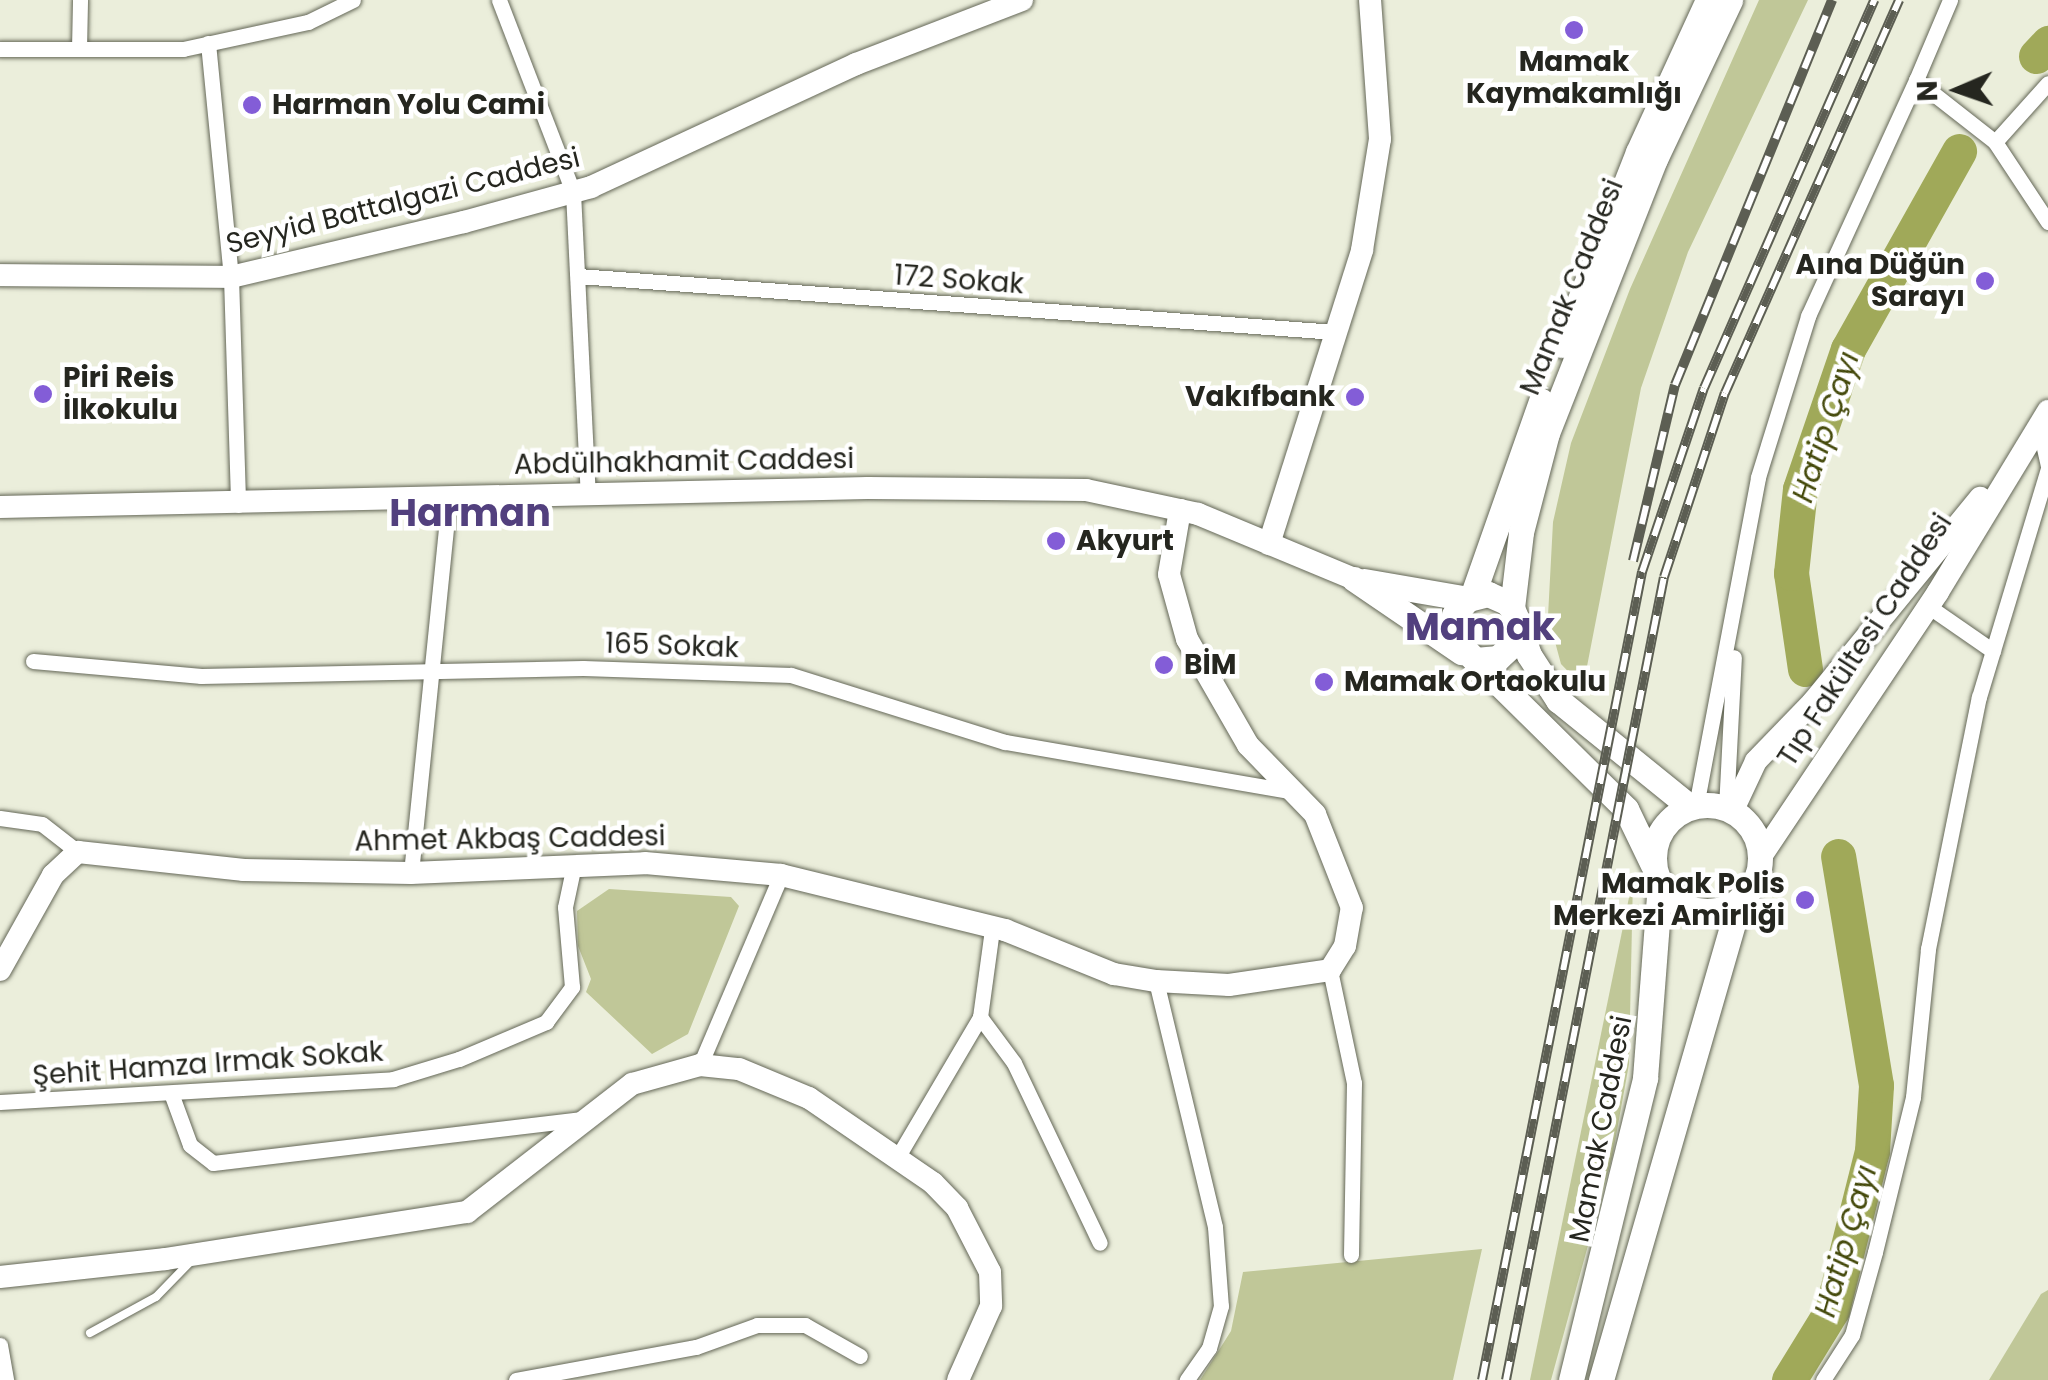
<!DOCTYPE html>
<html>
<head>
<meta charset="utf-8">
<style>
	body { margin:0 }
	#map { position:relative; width:2048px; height:1380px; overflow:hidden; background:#ebeedb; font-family:Poppins,sans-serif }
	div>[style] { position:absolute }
	.green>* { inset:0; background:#c0c798 }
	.river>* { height:35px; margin:-17.5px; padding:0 17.5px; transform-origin:17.5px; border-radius:17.5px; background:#a0a959 }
	.roads { filter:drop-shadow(0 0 2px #646757) drop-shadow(0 0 2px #646757) }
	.lane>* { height:8px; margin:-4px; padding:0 4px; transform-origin:4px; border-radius:4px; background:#fff }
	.street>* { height:15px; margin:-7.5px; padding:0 7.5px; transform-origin:7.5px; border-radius:7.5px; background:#fff }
	.secondary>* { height:22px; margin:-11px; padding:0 11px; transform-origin:11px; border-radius:11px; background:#fff }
	.primary>* { height:25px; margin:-12.5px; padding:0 12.5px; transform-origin:12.5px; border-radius:12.5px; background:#fff }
	.primary>.ring { margin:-12.5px; padding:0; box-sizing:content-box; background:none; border:25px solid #fff; border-radius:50% }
	.rail>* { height:10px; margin-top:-5px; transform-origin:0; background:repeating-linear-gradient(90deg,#fff 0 19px,#5c5e53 0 38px); box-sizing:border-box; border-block:2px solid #5c5e53 }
	.dots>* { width:28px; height:28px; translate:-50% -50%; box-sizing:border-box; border:5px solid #fff; border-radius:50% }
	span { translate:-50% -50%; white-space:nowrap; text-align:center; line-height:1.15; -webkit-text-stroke:9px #fff; paint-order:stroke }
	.poi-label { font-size:28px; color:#25261f; font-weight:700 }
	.left { translate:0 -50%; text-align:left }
	.right { translate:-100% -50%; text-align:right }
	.street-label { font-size:28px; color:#25261f }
	.water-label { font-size:30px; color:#454a0c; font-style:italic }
	.district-label { font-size:38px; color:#52407e; font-weight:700 }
	.north { position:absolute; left:1908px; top:40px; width:100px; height:100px; -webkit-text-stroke:8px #fff; paint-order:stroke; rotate:268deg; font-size:28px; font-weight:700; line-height:40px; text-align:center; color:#25261f }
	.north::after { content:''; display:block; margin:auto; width:35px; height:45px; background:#25261f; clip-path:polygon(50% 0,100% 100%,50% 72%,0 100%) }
</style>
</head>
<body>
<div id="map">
	<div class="green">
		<div style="clip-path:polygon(1759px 0,1808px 0,1688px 252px,1641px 388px,1583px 687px,1561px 664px,1548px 616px,1553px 522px,1571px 443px,1630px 289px)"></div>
		<div style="clip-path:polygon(1633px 878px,1629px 1064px,1612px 1158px,1551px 1380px,1530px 1380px)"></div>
		<div style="clip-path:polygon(609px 889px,731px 897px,739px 906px,688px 1034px,652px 1054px,586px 992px,591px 979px,578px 946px,577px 911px)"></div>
		<div style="clip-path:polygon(1482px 1249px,1453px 1380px,1200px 1380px,1231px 1331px,1243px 1272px)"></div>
		<div style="clip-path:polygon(2048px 1290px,2048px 1380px,1989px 1380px,2041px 1294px)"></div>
	</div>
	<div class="river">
		<div style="left:2036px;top:56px;width:18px;rotate:-47deg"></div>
		<div style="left:1805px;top:669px;width:97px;rotate:-98.3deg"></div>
		<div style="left:1791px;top:573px;width:84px;rotate:-83.9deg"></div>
		<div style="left:1800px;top:489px;width:148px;rotate:-71.1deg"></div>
		<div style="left:1848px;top:349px;width:227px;rotate:-60.7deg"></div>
		<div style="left:1789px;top:1380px;width:82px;rotate:-58.4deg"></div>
		<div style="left:1832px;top:1310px;width:164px;rotate:-75.9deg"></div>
		<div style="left:1872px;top:1151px;width:66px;rotate:-86.5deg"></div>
		<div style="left:1876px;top:1085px;width:232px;rotate:-99.4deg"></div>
	</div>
	<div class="roads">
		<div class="lane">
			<div style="left:90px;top:1333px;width:75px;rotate:-28.6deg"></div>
			<div style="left:156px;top:1297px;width:50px;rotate:-45.8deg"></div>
		</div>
		<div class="street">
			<div style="left:499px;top:0;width:206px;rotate:68.9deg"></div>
			<div style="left:573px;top:192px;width:302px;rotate:87.2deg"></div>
			<div style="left:1950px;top:0;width:87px;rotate:113deg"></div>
			<div style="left:1916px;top:80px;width:100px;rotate:38.1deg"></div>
			<div style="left:1995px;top:142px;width:96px;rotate:56.5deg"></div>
			<div style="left:208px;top:43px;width:235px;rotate:84.4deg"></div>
			<div style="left:231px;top:277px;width:228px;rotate:88.2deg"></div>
			<div style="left:0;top:49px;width:183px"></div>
			<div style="left:183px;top:49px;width:128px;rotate:-12.2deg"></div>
			<div style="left:308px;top:22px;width:50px;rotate:-26.1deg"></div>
			<div style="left:79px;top:49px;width:49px;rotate:-88.8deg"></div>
			<div style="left:1995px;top:142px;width:79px;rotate:-48.1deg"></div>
			<div style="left:578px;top:276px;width:760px;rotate:4.23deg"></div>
			<div style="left:2039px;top:426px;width:41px;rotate:77.3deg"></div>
			<div style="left:1928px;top:606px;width:79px;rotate:34.7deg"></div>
			<div style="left:33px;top:661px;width:169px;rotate:5.1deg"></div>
			<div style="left:201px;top:676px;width:382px;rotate:-1.2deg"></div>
			<div style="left:583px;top:668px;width:208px;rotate:1.9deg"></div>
			<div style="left:791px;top:675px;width:224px;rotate:17.4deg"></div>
			<div style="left:1005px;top:742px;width:293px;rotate:9.8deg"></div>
			<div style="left:1696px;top:806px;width:335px;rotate:-79.3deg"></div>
			<div style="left:1758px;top:477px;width:169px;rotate:-72.7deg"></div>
			<div style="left:1808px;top:316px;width:260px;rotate:-65.4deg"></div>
			<div style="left:1726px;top:808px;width:151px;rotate:-87deg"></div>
			<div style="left:0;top:818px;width:42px;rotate:8.1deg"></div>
			<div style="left:42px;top:824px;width:46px;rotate:37.9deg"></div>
			<div style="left:411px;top:873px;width:377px;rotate:-84.2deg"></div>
			<div style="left:1330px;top:970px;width:116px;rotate:78deg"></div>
			<div style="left:1354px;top:1083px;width:172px;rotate:91deg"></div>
			<div style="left:1156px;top:981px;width:253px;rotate:76.5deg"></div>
			<div style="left:1215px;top:1227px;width:79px;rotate:85.7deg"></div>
			<div style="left:1221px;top:1306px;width:44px;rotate:105.9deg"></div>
			<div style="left:1209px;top:1348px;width:39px;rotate:125deg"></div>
			<div style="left:980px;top:1017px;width:57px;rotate:53.5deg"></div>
			<div style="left:1014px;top:1063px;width:199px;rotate:64.5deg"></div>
			<div style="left:700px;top:1065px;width:207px;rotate:-66.9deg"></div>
			<div style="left:171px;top:1093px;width:55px;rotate:69.9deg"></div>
			<div style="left:190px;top:1145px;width:29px;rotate:38deg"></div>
			<div style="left:213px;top:1163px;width:374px;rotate:-6.8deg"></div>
			<div style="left:0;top:1102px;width:394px;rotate:-3.3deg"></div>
			<div style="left:393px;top:1079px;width:69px;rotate:-16.9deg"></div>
			<div style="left:459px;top:1059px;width:95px;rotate:-23deg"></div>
			<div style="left:546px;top:1022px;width:44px;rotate:-53.4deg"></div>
			<div style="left:572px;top:987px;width:80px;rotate:-95deg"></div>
			<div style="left:565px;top:907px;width:38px;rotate:-78deg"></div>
			<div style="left:897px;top:1158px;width:164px;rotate:-59.5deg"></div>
			<div style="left:980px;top:1017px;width:89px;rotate:-82.2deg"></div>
			<div style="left:0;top:1345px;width:36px;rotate:80deg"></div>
			<div style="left:516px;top:1380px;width:183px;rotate:-10.4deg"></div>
			<div style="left:696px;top:1347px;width:65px;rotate:-19.8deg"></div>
			<div style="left:757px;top:1325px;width:48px"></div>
			<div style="left:805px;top:1325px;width:63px;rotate:29.4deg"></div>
			<div style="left:1823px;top:1380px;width:54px;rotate:-57.2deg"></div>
			<div style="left:1852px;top:1335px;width:86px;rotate:-74.5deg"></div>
			<div style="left:1875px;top:1252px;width:160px;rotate:-76.2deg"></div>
			<div style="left:1913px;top:1097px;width:149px;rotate:-84.2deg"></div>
			<div style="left:1928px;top:949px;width:257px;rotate:-78.6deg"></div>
			<div style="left:1979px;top:697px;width:239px;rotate:-73.2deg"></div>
		</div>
		<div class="secondary">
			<div style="left:0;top:275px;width:231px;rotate:0.5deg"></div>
			<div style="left:231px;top:277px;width:239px;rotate:-13.3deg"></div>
			<div style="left:464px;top:222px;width:132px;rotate:-15.4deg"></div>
			<div style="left:591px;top:187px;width:292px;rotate:-24.9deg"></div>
			<div style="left:856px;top:64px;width:178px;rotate:-21.1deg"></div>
			<div style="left:0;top:507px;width:868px;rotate:-1.25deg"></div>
			<div style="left:868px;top:488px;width:218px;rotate:0.5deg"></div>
			<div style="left:1086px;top:490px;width:115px;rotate:12.1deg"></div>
			<div style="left:1198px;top:514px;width:169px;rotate:22.6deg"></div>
			<div style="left:1269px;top:544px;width:308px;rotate:-72.4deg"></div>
			<div style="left:1362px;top:250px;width:112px;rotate:-80.8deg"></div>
			<div style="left:1380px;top:139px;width:139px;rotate:-94.1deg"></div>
			<div style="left:1732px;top:812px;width:56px;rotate:-64.8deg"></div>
			<div style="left:1756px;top:761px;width:82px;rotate:-46deg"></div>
			<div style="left:1813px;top:702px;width:264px;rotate:-50.7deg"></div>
			<div style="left:1760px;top:858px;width:320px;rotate:-56.2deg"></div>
			<div style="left:1938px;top:592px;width:212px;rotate:-58.7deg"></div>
			<div style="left:0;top:970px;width:109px;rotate:-60.8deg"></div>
			<div style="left:53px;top:875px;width:34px;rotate:-43deg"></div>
			<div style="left:78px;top:852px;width:167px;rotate:6.2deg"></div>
			<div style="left:244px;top:870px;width:167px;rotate:1deg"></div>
			<div style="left:411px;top:873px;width:234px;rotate:-2.4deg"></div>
			<div style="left:645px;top:863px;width:137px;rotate:5deg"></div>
			<div style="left:781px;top:875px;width:231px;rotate:13.8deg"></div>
			<div style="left:1005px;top:930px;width:118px;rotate:22deg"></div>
			<div style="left:1114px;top:974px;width:43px;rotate:9.5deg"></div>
			<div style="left:1156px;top:981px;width:73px;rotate:3.1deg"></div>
			<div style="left:1229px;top:985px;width:102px;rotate:-8.4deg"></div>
			<div style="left:1330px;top:970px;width:28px;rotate:-58deg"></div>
			<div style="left:1345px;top:946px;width:39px;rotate:-80deg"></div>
			<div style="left:1352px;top:908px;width:101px;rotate:-111.5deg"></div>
			<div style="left:1315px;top:814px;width:96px;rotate:-134.2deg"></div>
			<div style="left:1248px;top:745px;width:122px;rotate:-119.9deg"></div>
			<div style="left:1187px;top:639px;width:67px;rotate:-105.5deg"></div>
			<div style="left:1169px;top:574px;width:65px;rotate:-80.2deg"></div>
			<div style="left:0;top:1277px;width:167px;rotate:-6.2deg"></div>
			<div style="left:166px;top:1259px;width:305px;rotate:-8.9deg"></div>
			<div style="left:467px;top:1212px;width:209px;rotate:-37.8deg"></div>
			<div style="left:632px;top:1084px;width:71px;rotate:-15.6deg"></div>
			<div style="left:700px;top:1065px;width:39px;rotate:6deg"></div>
			<div style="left:739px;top:1069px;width:76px;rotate:22.5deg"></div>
			<div style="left:809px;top:1098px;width:150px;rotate:34.4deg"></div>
			<div style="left:933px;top:1183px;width:35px;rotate:46deg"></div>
			<div style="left:957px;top:1208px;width:72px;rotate:62.7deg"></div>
			<div style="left:990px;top:1272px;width:34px;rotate:88deg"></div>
			<div style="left:991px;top:1306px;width:81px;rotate:114deg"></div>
		</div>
		<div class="primary">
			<div style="left:1562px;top:345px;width:207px;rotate:-68.5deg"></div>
			<div style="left:1638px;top:152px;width:167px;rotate:-65.3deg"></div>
			<div style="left:1354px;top:579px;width:130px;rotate:34.3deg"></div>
			<div style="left:1364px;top:581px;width:106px;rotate:9.8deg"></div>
			<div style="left:1472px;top:597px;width:208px;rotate:-70.6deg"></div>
			<div style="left:1512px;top:608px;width:77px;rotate:-83.2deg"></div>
			<div style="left:1521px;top:532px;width:102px;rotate:-75.3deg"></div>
			<div style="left:1547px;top:433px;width:295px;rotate:-68.5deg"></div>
			<div style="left:1655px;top:159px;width:176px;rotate:-64.7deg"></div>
			<div style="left:1517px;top:620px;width:23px;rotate:97deg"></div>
			<div style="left:1514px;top:643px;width:22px;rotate:137deg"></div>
			<div style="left:1498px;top:658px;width:23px;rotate:175deg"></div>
			<div style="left:1475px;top:660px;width:32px;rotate:-134deg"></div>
			<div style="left:1453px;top:637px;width:22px;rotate:-87deg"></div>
			<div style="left:1454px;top:615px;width:21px;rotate:-49deg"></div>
			<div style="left:1468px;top:599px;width:21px;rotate:-14deg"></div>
			<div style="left:1488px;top:594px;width:20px;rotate:24deg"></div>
			<div style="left:1506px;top:602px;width:8px;rotate:45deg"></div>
			<div style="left:1512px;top:608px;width:13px;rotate:67deg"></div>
			<div style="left:1517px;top:620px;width:37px;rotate:71deg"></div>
			<div style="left:1529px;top:655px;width:54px;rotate:57.2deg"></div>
			<div style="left:1558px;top:700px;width:170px;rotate:39deg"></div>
			<div style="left:1475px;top:660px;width:212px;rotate:44.6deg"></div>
			<div style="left:1626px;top:809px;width:62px;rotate:64.3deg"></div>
			<div class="ring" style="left:1654px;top:805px;width:81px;height:81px"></div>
			<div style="left:1571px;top:1380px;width:311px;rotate:-76.2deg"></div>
			<div style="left:1645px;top:1078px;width:195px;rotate:-85.6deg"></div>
			<div style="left:1601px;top:1380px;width:501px;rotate:-73.88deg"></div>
		</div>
	</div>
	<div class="rail">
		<div style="left:1633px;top:561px;width:181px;rotate:-76.6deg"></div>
		<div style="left:1675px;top:385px;width:416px;rotate:-67.8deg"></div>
		<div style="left:1482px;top:1380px;width:824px;rotate:-78.8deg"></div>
		<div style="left:1642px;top:572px;width:194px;rotate:-71.4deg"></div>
		<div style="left:1704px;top:388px;width:424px;rotate:-66.3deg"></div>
		<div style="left:1506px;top:1380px;width:818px;rotate:-78.87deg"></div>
		<div style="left:1664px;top:577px;width:194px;rotate:-71.7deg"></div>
		<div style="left:1725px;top:393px;width:430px;rotate:-66.1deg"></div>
	</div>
	<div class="dots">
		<div style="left:1574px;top:30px;background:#835dd7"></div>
		<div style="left:252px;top:105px;background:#835dd7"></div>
		<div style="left:1985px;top:281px;background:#835dd7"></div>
		<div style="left:43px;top:394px;background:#835dd7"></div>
		<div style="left:1355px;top:397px;background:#835dd7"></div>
		<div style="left:1056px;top:541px;background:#835dd7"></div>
		<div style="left:1164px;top:665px;background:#835dd7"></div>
		<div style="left:1324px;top:682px;background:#835dd7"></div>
		<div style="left:1805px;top:900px;background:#835dd7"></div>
	</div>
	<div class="poi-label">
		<span style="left:1574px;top:78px">Mamak<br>Kaymakamlığı</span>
		<span class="left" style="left:272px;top:105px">Harman Yolu Cami</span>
		<span class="right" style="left:1965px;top:281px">Aına Düğün<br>Sarayı</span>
		<span class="left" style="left:63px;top:394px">Piri Reis<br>İlkokulu</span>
		<span class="right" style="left:1335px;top:397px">Vakıfbank</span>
		<span class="left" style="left:1076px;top:541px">Akyurt</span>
		<span class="left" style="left:1184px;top:665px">BİM</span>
		<span class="left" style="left:1344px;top:682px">Mamak Ortaokulu</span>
		<span class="right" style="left:1785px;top:900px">Mamak Polis<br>Merkezi Amirliği</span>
	</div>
	<div class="street-label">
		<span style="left:403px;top:201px;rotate:-14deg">Seyyid Battalgazi Caddesi</span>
		<span style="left:959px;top:280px;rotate:4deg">172 Sokak</span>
		<span style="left:1572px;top:287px;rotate:-68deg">Mamak Caddesi</span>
		<span style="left:684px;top:462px;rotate:-1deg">Abdülhakhamit Caddesi</span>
		<span style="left:1865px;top:640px;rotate:-57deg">Tıp Fakültesi Caddesi</span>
		<span style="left:672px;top:646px;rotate:2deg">165 Sokak</span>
		<span style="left:510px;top:839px;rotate:-1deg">Ahmet Akbaş Caddesi</span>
		<span style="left:208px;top:1064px;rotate:-4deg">Şehit Hamza Irmak Sokak</span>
		<span style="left:1601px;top:1129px;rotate:-79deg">Mamak Caddesi</span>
	</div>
	<div class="water-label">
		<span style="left:1826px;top:427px;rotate:-72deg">Hatip Çayı</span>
		<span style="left:1846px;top:1241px;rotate:-74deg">Hatip Çayı</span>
	</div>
	<div class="district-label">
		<span style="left:470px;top:513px">Harman</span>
		<span style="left:1480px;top:627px">Mamak</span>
	</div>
	<div class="north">N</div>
</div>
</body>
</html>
